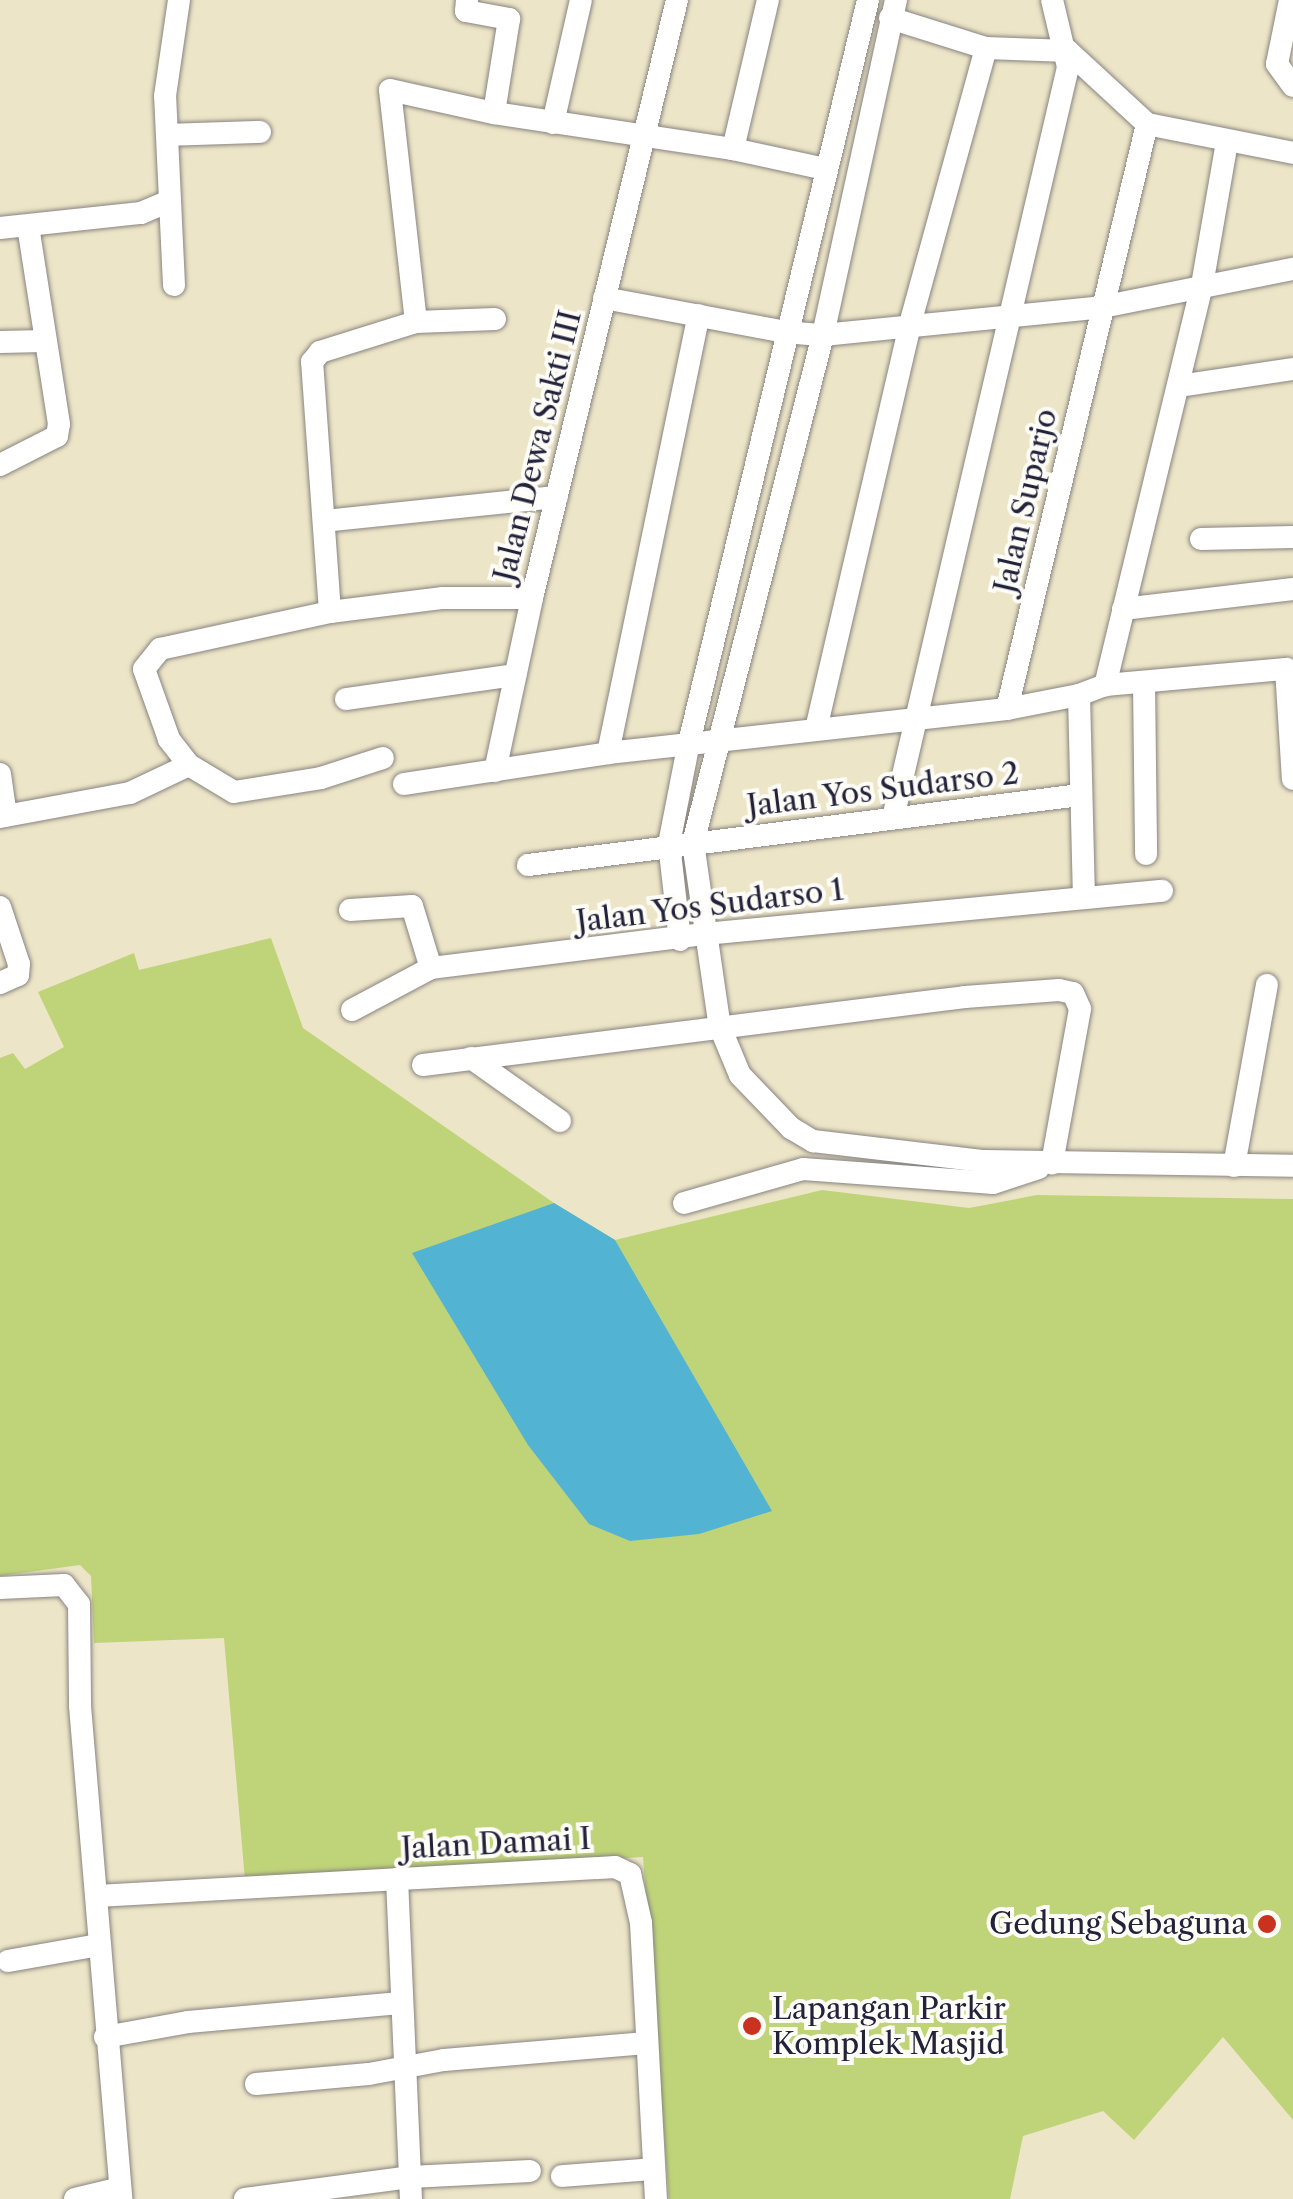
<!DOCTYPE html>
<html>
<head>
<meta charset="utf-8">
<style>
	body { margin:0 }
	#map { position:relative; width:1293px; height:2199px; overflow:hidden; background:#ede5c7; font-family:"Libre Caslon Text",serif }
	div>[style] { position:absolute }
	.green>* { inset:0; background:#bfd478 }
	.water>* { inset:0; background:#53b3d2 }
	.roads { filter:drop-shadow(0 0 2px #888481) drop-shadow(0 0 2px #888481) }
	.minor>* { height:22px; margin:-11px; padding:0 11px; transform-origin:11px; border-radius:11px; background:#fff }
	.dots>* { width:28px; height:28px; translate:-50% -50%; box-sizing:border-box; border:5px solid #fdfcf7; border-radius:50% }
	span { translate:-50% -50%; white-space:nowrap; text-align:center; line-height:1.15; -webkit-text-stroke:8px #fdfcf7; paint-order:stroke }
	.street-label { font-size:30px; color:#22223b }
	.poi-label { font-size:30px; color:#22223b }
	.right { translate:-100% -50%; text-align:right }
	.left { translate:0 -50%; text-align:left }
</style>
</head>
<body>
<div id="map">
	<div class="green">
		<div style="clip-path:polygon(271px 938px,303px 1028px,554px 1203px,615px 1240px,822px 1190px,969px 1208px,1037px 1195px,1293px 1199px,1293px 2120px,1223px 2037px,1134px 2140px,1103px 2111px,1023px 2136px,1010px 2199px,669px 2199px,643px 1857px,245px 1880px,224px 1638px,94px 1643px,91px 1576px,80px 1565px,0 1576px,0 1058px,13px 1053px,25px 1069px,64px 1047px,38px 992px,134px 953px,139px 970px)"></div>
	</div>
	<div class="water">
		<div style="clip-path:polygon(554px 1203px,615px 1240px,772px 1511px,699px 1534px,630px 1541px,589px 1524px,528px 1445px,412px 1253px)"></div>
	</div>
	<div class="roads">
		<div class="minor">
			<div style="left:467px;top:0;width:11px;rotate:95deg"></div>
			<div style="left:466px;top:11px;width:44px;rotate:10.5deg"></div>
			<div style="left:509px;top:19px;width:95px;rotate:99.1deg"></div>
			<div style="left:896px;top:0;width:343px;rotate:102.3deg"></div>
			<div style="left:823px;top:335px;width:524px;rotate:104.35deg"></div>
			<div style="left:693px;top:843px;width:186px;rotate:81.7deg"></div>
			<div style="left:720px;top:1027px;width:52px;rotate:67.4deg"></div>
			<div style="left:740px;top:1075px;width:74px;rotate:46.1deg"></div>
			<div style="left:791px;top:1128px;width:26px;rotate:31deg"></div>
			<div style="left:813px;top:1141px;width:172px;rotate:6.7deg"></div>
			<div style="left:984px;top:1161px;width:309px;rotate:0.9deg"></div>
			<div style="left:1290px;top:0;width:65px;rotate:101.5deg"></div>
			<div style="left:1277px;top:64px;width:27px;rotate:54deg"></div>
			<div style="left:890px;top:18px;width:101px;rotate:17.4deg"></div>
			<div style="left:986px;top:48px;width:82px;rotate:2.1deg"></div>
			<div style="left:1068px;top:51px;width:108px;rotate:42.7deg"></div>
			<div style="left:1147px;top:124px;width:149px;rotate:11.2deg"></div>
			<div style="left:553px;top:123px;width:126px;rotate:-77.2deg"></div>
			<div style="left:169px;top:135px;width:91px;rotate:-1.9deg"></div>
			<div style="left:1227px;top:142px;width:145px;rotate:99.9deg"></div>
			<div style="left:1202px;top:285px;width:412px;rotate:103.6deg"></div>
			<div style="left:1105px;top:685px;width:182px;rotate:-5.1deg"></div>
			<div style="left:1286px;top:669px;width:110px;rotate:86.4deg"></div>
			<div style="left:733px;top:149px;width:153px;rotate:-76.8deg"></div>
			<div style="left:0;top:228px;width:142px;rotate:-6.1deg"></div>
			<div style="left:141px;top:213px;width:28px;rotate:-23deg"></div>
			<div style="left:174px;top:285px;width:189px;rotate:-92.7deg"></div>
			<div style="left:165px;top:96px;width:97px;rotate:-81.7deg"></div>
			<div style="left:604px;top:298px;width:184px;rotate:10.6deg"></div>
			<div style="left:785px;top:332px;width:38px;rotate:5deg"></div>
			<div style="left:823px;top:335px;width:280px;rotate:-5.7deg"></div>
			<div style="left:1102px;top:307px;width:195px;rotate:-11.3deg"></div>
			<div style="left:416px;top:322px;width:79px;rotate:-2.2deg"></div>
			<div style="left:0;top:342px;width:44px;rotate:-1.3deg"></div>
			<div style="left:1179px;top:386px;width:115px;rotate:-8.5deg"></div>
			<div style="left:0;top:465px;width:64px;rotate:-27deg"></div>
			<div style="left:57px;top:436px;width:12px;rotate:-81deg"></div>
			<div style="left:59px;top:424px;width:200px;rotate:-98.9deg"></div>
			<div style="left:324px;top:521px;width:234px;rotate:-5.9deg"></div>
			<div style="left:1201px;top:539px;width:92px;rotate:-1.2deg"></div>
			<div style="left:1123px;top:609px;width:171px;rotate:-6.7deg"></div>
			<div style="left:330px;top:612px;width:251px;rotate:-94.1deg"></div>
			<div style="left:312px;top:362px;width:13px;rotate:-51deg"></div>
			<div style="left:320px;top:352px;width:101px;rotate:-17.4deg"></div>
			<div style="left:416px;top:322px;width:233px;rotate:-96.4deg"></div>
			<div style="left:390px;top:90px;width:107px;rotate:12.5deg"></div>
			<div style="left:494px;top:113px;width:242px;rotate:8.6deg"></div>
			<div style="left:733px;top:149px;width:94px;rotate:12.3deg"></div>
			<div style="left:1144px;top:682px;width:172px;rotate:89.3deg"></div>
			<div style="left:1079px;top:695px;width:201px;rotate:88.6deg"></div>
			<div style="left:346px;top:699px;width:171px;rotate:-8.1deg"></div>
			<div style="left:1007px;top:709px;width:602px;rotate:-76.54deg"></div>
			<div style="left:816px;top:729px;width:416px;rotate:-76.9deg"></div>
			<div style="left:910px;top:324px;width:286px;rotate:-74.6deg"></div>
			<div style="left:608px;top:753px;width:447px;rotate:-78.3deg"></div>
			<div style="left:189px;top:765px;width:52px;rotate:31deg"></div>
			<div style="left:234px;top:792px;width:88px;rotate:-9.1deg"></div>
			<div style="left:321px;top:778px;width:65px;rotate:-17.9deg"></div>
			<div style="left:495px;top:771px;width:177px;rotate:-77.9deg"></div>
			<div style="left:532px;top:598px;width:615px;rotate:-76.37deg"></div>
			<div style="left:0;top:774px;width:42px;rotate:81.9deg"></div>
			<div style="left:404px;top:784px;width:206px;rotate:-8.6deg"></div>
			<div style="left:608px;top:753px;width:401px;rotate:-6.3deg"></div>
			<div style="left:1007px;top:709px;width:73px;rotate:-11deg"></div>
			<div style="left:1079px;top:695px;width:28px;rotate:-21deg"></div>
			<div style="left:0;top:817px;width:132px;rotate:-10.5deg"></div>
			<div style="left:130px;top:793px;width:65px;rotate:-25.4deg"></div>
			<div style="left:189px;top:765px;width:33px;rotate:-128deg"></div>
			<div style="left:169px;top:739px;width:74px;rotate:-109.7deg"></div>
			<div style="left:144px;top:669px;width:26px;rotate:-51deg"></div>
			<div style="left:160px;top:649px;width:174px;rotate:-12.3deg"></div>
			<div style="left:330px;top:612px;width:114px;rotate:-7.1deg"></div>
			<div style="left:443px;top:598px;width:89px"></div>
			<div style="left:893px;top:818px;width:771px;rotate:-76.88deg"></div>
			<div style="left:1068px;top:67px;width:69px;rotate:-103.4deg"></div>
			<div style="left:528px;top:865px;width:556px;rotate:-7.23deg"></div>
			<div style="left:0;top:907px;width:60px;rotate:71.6deg"></div>
			<div style="left:19px;top:964px;width:11px;rotate:95deg"></div>
			<div style="left:18px;top:975px;width:20px;rotate:156deg"></div>
			<div style="left:350px;top:910px;width:62px;rotate:-3.7deg"></div>
			<div style="left:412px;top:906px;width:65px;rotate:73deg"></div>
			<div style="left:680px;top:940px;width:97px;rotate:-96.5deg"></div>
			<div style="left:669px;top:844px;width:99px;rotate:-78.9deg"></div>
			<div style="left:688px;top:747px;width:768px;rotate:-76.45deg"></div>
			<div style="left:352px;top:1010px;width:89px;rotate:-28deg"></div>
			<div style="left:431px;top:968px;width:276px;rotate:-7.1deg"></div>
			<div style="left:705px;top:934px;width:459px;rotate:-5.4deg"></div>
			<div style="left:471px;top:1058px;width:109px;rotate:35.3deg"></div>
			<div style="left:423px;top:1065px;width:546px;rotate:-7.15deg"></div>
			<div style="left:965px;top:997px;width:94px;rotate:-4.3deg"></div>
			<div style="left:1059px;top:990px;width:14px;rotate:12deg"></div>
			<div style="left:1073px;top:993px;width:17px;rotate:66deg"></div>
			<div style="left:1080px;top:1009px;width:157px;rotate:100.3deg"></div>
			<div style="left:1234px;top:1166px;width:184px;rotate:-79.7deg"></div>
			<div style="left:684px;top:1203px;width:124px;rotate:-15.9deg"></div>
			<div style="left:803px;top:1169px;width:191px;rotate:4.2deg"></div>
			<div style="left:993px;top:1183px;width:48px;rotate:-18.1deg"></div>
			<div style="left:0;top:1588px;width:64px;rotate:-2.7deg"></div>
			<div style="left:64px;top:1585px;width:24px;rotate:52deg"></div>
			<div style="left:79px;top:1604px;width:102px;rotate:89.4deg"></div>
			<div style="left:80px;top:1706px;width:495px;rotate:85.2deg"></div>
			<div style="left:397px;top:1879px;width:320px;rotate:87.5deg"></div>
			<div style="left:97px;top:1896px;width:519px;rotate:-3.2deg"></div>
			<div style="left:615px;top:1867px;width:17px;rotate:25deg"></div>
			<div style="left:630px;top:1874px;width:50px;rotate:77.3deg"></div>
			<div style="left:641px;top:1923px;width:276px;rotate:86.9deg"></div>
			<div style="left:8px;top:1961px;width:92px;rotate:-10deg"></div>
			<div style="left:105px;top:2037px;width:84px;rotate:-10.2deg"></div>
			<div style="left:188px;top:2022px;width:213px;rotate:-5.1deg"></div>
			<div style="left:256px;top:2084px;width:113px;rotate:-5.1deg"></div>
			<div style="left:369px;top:2074px;width:76px;rotate:-10.6deg"></div>
			<div style="left:444px;top:2060px;width:203px;rotate:-4.8deg"></div>
			<div style="left:562px;top:2176px;width:92px;rotate:-4.4deg"></div>
			<div style="left:75px;top:2199px;width:46px;rotate:-13.7deg"></div>
			<div style="left:245px;top:2199px;width:166px;rotate:-7.6deg"></div>
			<div style="left:410px;top:2177px;width:120px;rotate:-2.9deg"></div>
		</div>
	</div>
	<div class="dots">
		<div style="left:1267px;top:1924px;background:#c8321e"></div>
		<div style="left:752px;top:2026px;background:#c8321e"></div>
	</div>
	<div class="street-label">
		<span style="left:538px;top:446px;rotate:-76deg">Jalan Dewa Sakti III</span>
		<span style="left:1026px;top:501px;rotate:-77deg">Jalan Suparjo</span>
		<span style="left:883px;top:790px;rotate:-7deg">Jalan Yos Sudarso 2</span>
		<span style="left:710px;top:906px;rotate:-7deg">Jalan Yos Sudarso 1</span>
		<span style="left:496px;top:1844px;rotate:-3deg">Jalan Damai I</span>
	</div>
	<div class="poi-label">
		<span class="right" style="left:1247px;top:1924px">Gedung Sebaguna</span>
		<span class="left" style="left:772px;top:2026px">Lapangan Parkir<br>Komplek Masjid</span>
	</div>
</div>
</body>
</html>
